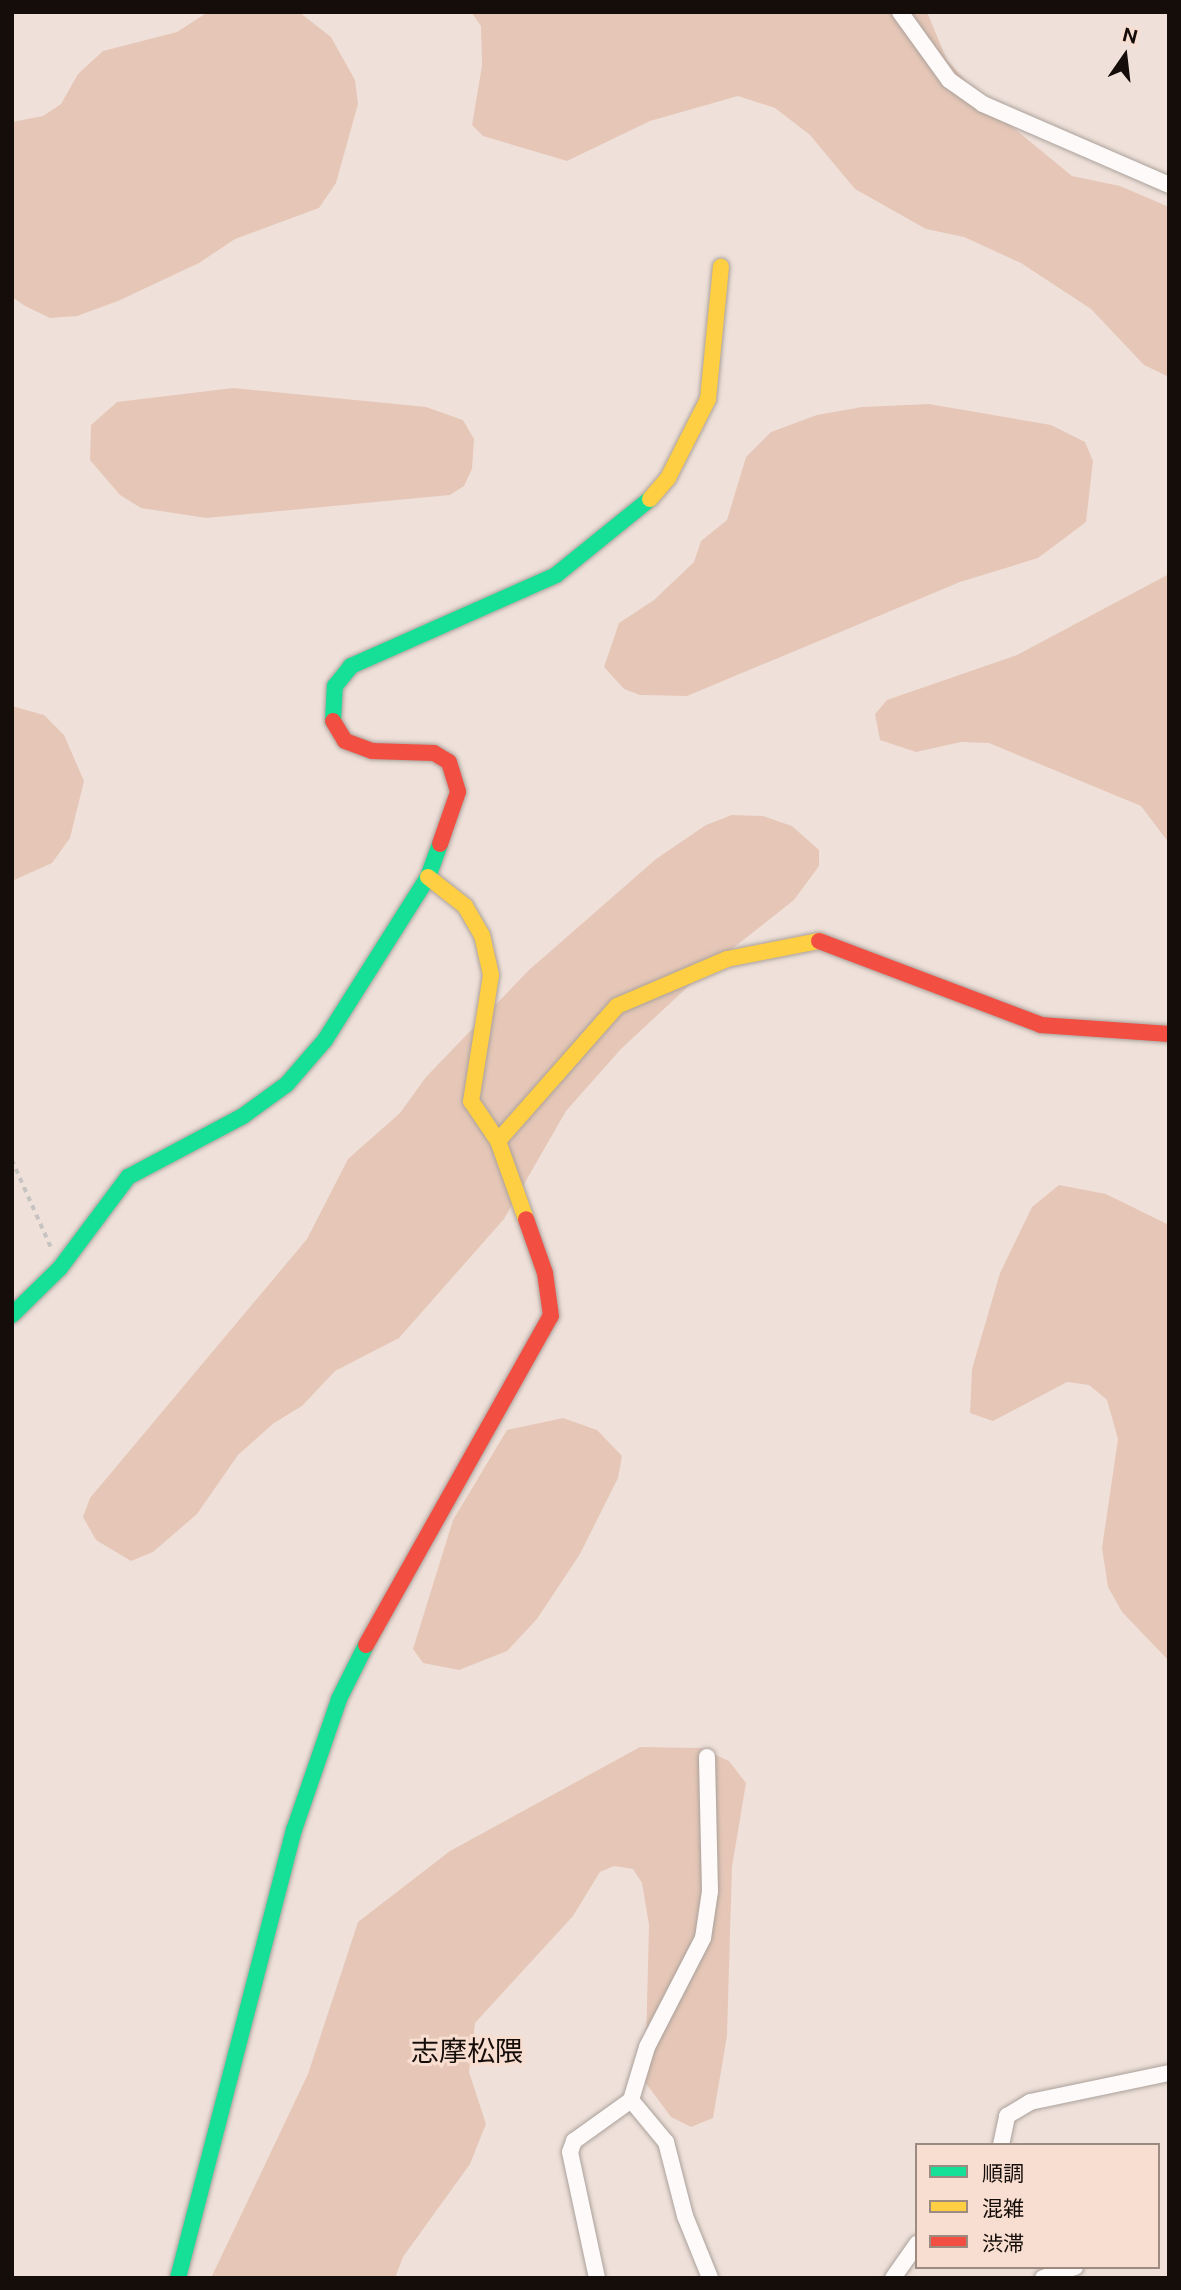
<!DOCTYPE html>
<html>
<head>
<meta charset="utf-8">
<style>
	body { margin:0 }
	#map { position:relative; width:1181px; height:2290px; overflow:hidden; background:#efe1da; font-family:"Public Sans","Noto Sans JP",sans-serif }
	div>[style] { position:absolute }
	.green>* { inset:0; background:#e6c7b7 }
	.path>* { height:3.5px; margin-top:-1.75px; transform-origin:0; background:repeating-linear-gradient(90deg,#c7c3c1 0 5px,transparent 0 10px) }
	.roads { filter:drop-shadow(0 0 2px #aba19b) drop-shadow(0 0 2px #aba19b) }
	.street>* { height:16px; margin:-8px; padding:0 8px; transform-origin:8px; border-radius:8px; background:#fdfaf9 }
	.fast>* { height:16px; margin:-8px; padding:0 8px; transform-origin:8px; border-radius:8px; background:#16e098 }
	.slow>* { height:16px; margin:-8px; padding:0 8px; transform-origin:8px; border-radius:8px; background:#ffcf43 }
	.jam>* { height:16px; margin:-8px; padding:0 8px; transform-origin:8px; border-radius:8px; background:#f24e42 }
	span { translate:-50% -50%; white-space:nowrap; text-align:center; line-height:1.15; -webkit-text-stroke:6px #f8ded1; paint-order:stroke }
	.quarter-label { font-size:28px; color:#150d09 }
	.frame { position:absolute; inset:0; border:14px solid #150d09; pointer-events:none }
	.legend { position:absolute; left:915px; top:2143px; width:245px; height:126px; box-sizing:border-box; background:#f8ded1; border:2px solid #9d8a81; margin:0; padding:9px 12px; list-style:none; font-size:21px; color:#150d09 }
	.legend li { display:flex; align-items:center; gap:14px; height:35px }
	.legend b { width:35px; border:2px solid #9d8a81 }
	.north { position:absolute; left:1090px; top:21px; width:70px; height:70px; -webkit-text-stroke:5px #f8ded1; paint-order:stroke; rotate:14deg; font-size:19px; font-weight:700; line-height:28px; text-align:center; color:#150d09 }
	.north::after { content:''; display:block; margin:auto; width:24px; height:32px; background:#150d09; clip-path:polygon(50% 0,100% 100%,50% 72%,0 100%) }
</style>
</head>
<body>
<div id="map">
	<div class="green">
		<div style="clip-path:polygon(208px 12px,299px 12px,331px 37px,355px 80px,358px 104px,336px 183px,319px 208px,235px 239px,199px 263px,118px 301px,77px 316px,50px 318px,25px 306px,12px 297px,12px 122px,43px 116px,61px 104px,78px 74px,103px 51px,177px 32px)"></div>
		<div style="clip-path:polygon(471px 12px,927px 12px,947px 60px,993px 111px,1072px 176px,1120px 186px,1169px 207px,1169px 377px,1144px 365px,1091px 309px,1021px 263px,964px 237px,926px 229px,855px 189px,810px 135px,775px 108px,738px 96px,650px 121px,567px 161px,483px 136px,472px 125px,482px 66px,481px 26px)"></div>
		<div style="clip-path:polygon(233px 388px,426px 407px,463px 420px,474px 439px,472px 469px,464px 486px,450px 495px,206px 518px,141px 508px,120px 495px,90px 460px,91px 425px,117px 402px)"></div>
		<div style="clip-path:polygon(929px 404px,1051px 425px,1085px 442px,1093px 461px,1086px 522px,1038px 558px,960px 582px,687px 696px,640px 695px,624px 689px,604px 667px,619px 623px,654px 600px,694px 562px,701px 541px,727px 520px,746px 457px,771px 432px,817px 415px,862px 407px)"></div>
		<div style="clip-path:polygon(1169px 574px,1169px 843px,1141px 806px,989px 743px,961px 742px,916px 752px,880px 740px,875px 714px,887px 700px,1017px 655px)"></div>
		<div style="clip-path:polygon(12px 706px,44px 715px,64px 735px,84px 781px,70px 838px,52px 863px,12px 881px)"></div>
		<div style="clip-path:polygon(732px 815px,763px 816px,792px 826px,819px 850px,819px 866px,794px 900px,709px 967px,621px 1049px,566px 1111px,504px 1219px,399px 1338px,335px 1371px,302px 1406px,274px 1423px,238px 1455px,197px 1514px,153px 1552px,131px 1561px,96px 1540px,83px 1517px,90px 1498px,307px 1239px,348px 1159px,400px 1113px,426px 1077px,529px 970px,656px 859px,706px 825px)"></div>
		<div style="clip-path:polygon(1059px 1185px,1106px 1194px,1169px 1225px,1169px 1661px,1122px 1612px,1108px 1587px,1102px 1548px,1118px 1439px,1107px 1400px,1089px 1385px,1067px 1382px,993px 1421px,970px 1413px,972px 1369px,1000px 1273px,1032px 1207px)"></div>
		<div style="clip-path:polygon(563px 1418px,597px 1430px,622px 1456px,618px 1478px,580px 1554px,537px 1619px,507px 1651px,459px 1670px,423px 1663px,413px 1649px,453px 1520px,507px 1430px)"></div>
		<div style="clip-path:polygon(640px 1747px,700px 1748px,729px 1761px,746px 1783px,732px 1867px,727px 2036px,713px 2118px,691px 2127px,671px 2117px,645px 2082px,649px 1925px,642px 1883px,633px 1869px,614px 1866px,600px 1872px,573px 1916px,475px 2023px,469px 2072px,486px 2124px,470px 2164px,403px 2257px,395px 2278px,211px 2278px,308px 2074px,358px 1922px,450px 1851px)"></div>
	</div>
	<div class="path">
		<div style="left:12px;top:1160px;width:95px;rotate:65.9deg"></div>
	</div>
	<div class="roads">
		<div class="street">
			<div style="left:900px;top:12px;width:84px;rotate:54.2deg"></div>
			<div style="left:949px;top:80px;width:42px;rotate:35.2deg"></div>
			<div style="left:983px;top:104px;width:203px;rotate:23.5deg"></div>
			<div style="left:631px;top:2100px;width:55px;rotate:50.2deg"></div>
			<div style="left:666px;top:2142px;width:76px;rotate:75.6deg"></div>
			<div style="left:685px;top:2216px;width:67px;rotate:68deg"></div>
			<div style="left:1001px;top:2145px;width:30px;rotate:-78deg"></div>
			<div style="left:1007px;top:2116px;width:27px;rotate:-31deg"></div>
			<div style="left:1030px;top:2102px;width:142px;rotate:-11.8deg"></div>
			<div style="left:597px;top:2278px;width:129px;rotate:-102.1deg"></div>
			<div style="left:570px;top:2152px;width:12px;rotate:-70deg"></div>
			<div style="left:574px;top:2141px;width:70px;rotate:-35.7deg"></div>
			<div style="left:631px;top:2100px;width:55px;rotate:-73.2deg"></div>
			<div style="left:647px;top:2047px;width:123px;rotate:-62.8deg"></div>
			<div style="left:703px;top:1938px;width:48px;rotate:-81.5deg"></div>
			<div style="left:710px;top:1891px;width:134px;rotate:-91.3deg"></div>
			<div style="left:893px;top:2278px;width:42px;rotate:-54.8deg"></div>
			<div style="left:1043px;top:2278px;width:34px;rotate:-19deg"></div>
		</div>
		<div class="fast">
			<div style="left:333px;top:721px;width:35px;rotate:-87deg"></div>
			<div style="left:335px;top:686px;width:26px;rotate:-51deg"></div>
			<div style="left:351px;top:666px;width:224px;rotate:-23.9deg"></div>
			<div style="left:556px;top:575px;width:121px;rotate:-39deg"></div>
			<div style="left:12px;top:1315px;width:67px;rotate:-44.4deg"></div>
			<div style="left:60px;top:1268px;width:114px;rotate:-53.2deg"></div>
			<div style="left:128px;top:1177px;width:130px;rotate:-27.9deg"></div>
			<div style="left:243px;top:1116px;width:54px;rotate:-36deg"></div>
			<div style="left:287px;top:1084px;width:58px;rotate:-49.2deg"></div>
			<div style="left:325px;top:1040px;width:193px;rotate:-57.7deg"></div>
			<div style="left:428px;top:877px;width:35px;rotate:-70deg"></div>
			<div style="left:178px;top:2278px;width:463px;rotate:-75.5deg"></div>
			<div style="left:294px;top:1830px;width:139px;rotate:-71deg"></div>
			<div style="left:339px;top:1699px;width:60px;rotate:-63.4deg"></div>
		</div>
		<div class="slow">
			<div style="left:650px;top:499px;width:28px;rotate:-49deg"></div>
			<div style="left:668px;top:478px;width:89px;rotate:-63.1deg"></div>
			<div style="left:708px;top:399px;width:133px;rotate:-84.4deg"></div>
			<div style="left:428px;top:877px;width:47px;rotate:38.1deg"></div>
			<div style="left:465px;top:906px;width:34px;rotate:60deg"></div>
			<div style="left:482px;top:935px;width:41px;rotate:77.3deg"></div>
			<div style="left:491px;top:975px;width:128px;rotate:99deg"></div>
			<div style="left:471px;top:1101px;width:48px;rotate:56deg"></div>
			<div style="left:498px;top:1141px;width:83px;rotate:70.3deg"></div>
			<div style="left:498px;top:1141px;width:180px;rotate:-48.6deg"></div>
			<div style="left:617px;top:1006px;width:120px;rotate:-23.1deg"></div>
			<div style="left:727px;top:959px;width:94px;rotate:-11.1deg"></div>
		</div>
		<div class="jam">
			<div style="left:333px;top:721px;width:23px;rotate:59deg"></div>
			<div style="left:345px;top:741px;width:29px;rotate:20deg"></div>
			<div style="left:372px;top:751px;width:62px;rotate:1.8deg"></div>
			<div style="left:434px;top:753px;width:17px;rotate:31deg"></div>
			<div style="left:449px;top:762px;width:31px;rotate:73deg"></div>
			<div style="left:458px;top:792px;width:55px;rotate:109.1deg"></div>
			<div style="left:819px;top:941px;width:237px;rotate:20.7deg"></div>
			<div style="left:1041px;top:1025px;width:128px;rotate:4deg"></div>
			<div style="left:366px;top:1645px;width:377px;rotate:-60.7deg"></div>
			<div style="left:551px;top:1316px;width:43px;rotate:-97.9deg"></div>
			<div style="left:545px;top:1273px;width:57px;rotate:-109.4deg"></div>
		</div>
	</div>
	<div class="quarter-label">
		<span style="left:467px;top:2051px">志摩松隈</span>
	</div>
	<div class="frame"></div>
	<ul class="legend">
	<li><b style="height:9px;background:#16e098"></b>順調</li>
	<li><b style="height:9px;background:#ffcf43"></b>混雑</li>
	<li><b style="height:9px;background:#f24e42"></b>渋滞</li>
	</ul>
	<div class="north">N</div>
</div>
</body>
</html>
